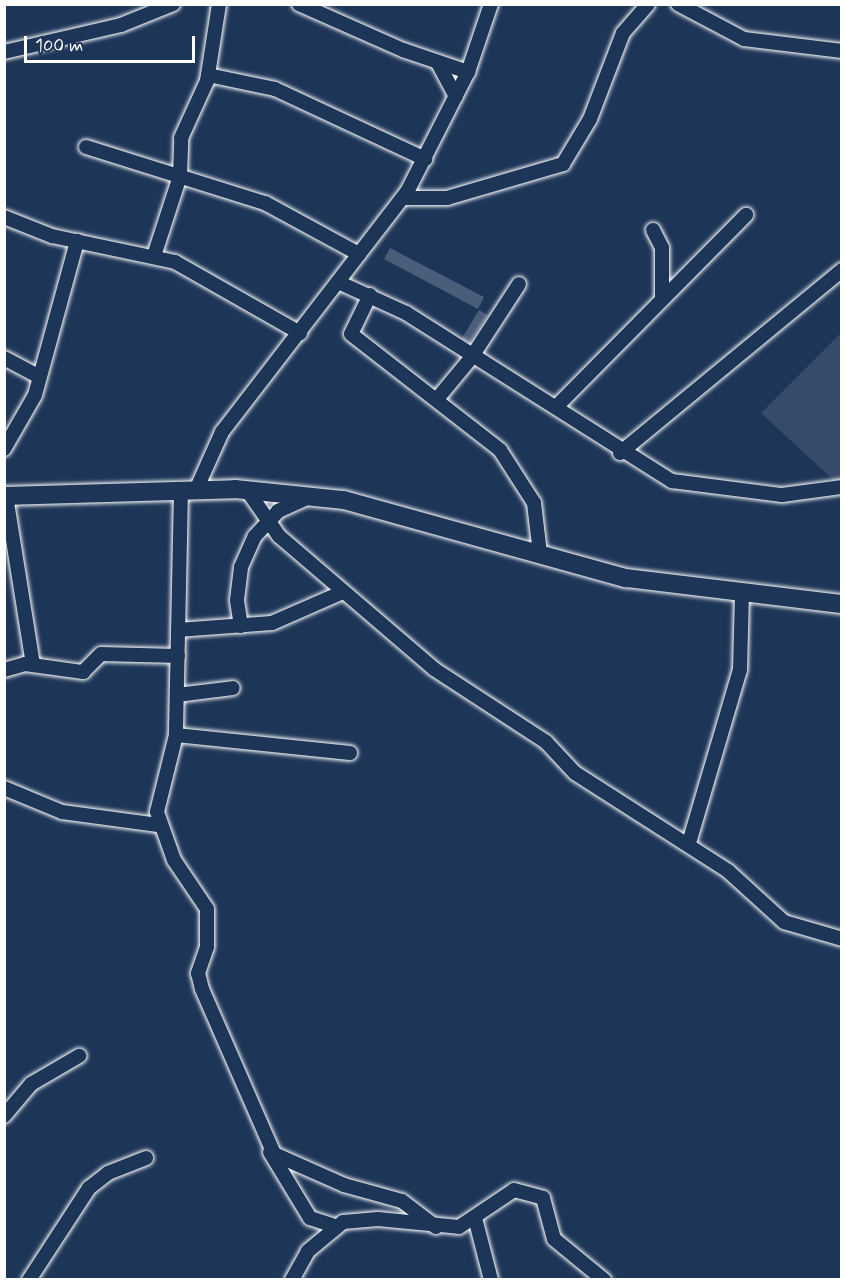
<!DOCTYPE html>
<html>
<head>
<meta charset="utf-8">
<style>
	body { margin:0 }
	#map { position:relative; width:846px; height:1284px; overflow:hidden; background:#1d3557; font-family:Mynerve,sans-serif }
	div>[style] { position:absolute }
	.green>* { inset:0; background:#364b69 }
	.building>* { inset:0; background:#4a5d79 }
	.roads { filter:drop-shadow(0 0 2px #fff) drop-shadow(0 0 2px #fff) }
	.minor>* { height:14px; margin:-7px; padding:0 7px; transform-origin:7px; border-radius:7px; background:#1d3557 }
	.major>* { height:18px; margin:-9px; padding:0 9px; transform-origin:9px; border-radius:9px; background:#1d3557 }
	span { translate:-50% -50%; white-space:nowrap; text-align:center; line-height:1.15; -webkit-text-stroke:6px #1d3557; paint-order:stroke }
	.frame { position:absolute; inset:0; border:6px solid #fff; pointer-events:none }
	.scale { position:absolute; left:24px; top:36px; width:171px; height:27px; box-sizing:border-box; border:3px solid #fff; border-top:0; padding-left:8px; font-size:18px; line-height:21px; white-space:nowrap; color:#fff; -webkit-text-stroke:4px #1d3557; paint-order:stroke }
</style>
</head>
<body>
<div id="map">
	<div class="green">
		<div style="clip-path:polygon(841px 333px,841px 487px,761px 413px)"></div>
	</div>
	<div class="building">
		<div style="clip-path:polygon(390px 248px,484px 297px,478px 309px,384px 259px)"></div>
		<div style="clip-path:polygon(479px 310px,488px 315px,470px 343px,462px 338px)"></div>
	</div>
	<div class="roads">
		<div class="minor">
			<div style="left:299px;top:4px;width:114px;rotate:23.9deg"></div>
			<div style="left:403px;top:50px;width:69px;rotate:18.7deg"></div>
			<div style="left:678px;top:4px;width:75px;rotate:27.9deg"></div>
			<div style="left:744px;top:39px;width:99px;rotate:7deg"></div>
			<div style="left:4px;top:52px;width:120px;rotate:-13deg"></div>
			<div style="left:121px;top:25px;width:56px;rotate:-22deg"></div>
			<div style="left:438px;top:63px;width:38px;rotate:62deg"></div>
			<div style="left:208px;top:75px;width:68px;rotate:11.8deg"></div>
			<div style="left:275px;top:89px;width:166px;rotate:25deg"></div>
			<div style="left:86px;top:147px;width:188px;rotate:17.4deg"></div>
			<div style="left:265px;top:203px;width:107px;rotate:28.5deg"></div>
			<div style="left:404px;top:198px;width:43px"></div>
			<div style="left:447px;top:198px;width:121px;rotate:-16.3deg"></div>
			<div style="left:563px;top:164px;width:52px;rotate:-59deg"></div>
			<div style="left:590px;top:119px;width:92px;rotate:-69deg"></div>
			<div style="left:623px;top:33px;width:38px;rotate:-49deg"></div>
			<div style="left:4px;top:217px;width:52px;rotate:21.6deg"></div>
			<div style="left:52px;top:236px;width:126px;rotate:11.9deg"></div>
			<div style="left:175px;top:262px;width:144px;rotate:29.6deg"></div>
			<div style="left:653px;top:230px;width:20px;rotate:63deg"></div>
			<div style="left:662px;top:248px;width:50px;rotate:90deg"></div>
			<div style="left:154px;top:256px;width:84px;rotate:-72deg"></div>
			<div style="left:180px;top:176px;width:38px;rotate:-88deg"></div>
			<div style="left:181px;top:138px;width:63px;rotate:-65.5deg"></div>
			<div style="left:207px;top:81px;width:78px;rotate:-81.1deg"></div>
			<div style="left:338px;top:282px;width:75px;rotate:24.5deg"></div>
			<div style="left:406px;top:313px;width:315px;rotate:32.3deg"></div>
			<div style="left:672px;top:481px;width:111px;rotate:7.3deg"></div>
			<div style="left:782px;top:495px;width:61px;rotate:-7.6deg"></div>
			<div style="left:370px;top:295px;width:43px;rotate:116deg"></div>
			<div style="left:351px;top:334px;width:189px;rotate:37.9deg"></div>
			<div style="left:500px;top:450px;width:63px;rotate:57.3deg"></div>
			<div style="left:534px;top:503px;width:50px;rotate:83.2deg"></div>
			<div style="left:4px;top:358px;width:40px;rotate:28deg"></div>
			<div style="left:437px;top:399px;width:53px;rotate:-50.3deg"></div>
			<div style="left:471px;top:358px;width:88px;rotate:-57deg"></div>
			<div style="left:557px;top:406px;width:269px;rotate:-45.3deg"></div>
			<div style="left:4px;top:449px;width:62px;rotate:-60.1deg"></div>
			<div style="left:35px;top:395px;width:160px;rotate:-74.7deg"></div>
			<div style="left:620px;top:453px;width:288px;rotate:-39.5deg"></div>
			<div style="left:196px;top:490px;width:64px;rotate:-65.9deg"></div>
			<div style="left:222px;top:432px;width:303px;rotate:-52.4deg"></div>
			<div style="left:407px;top:192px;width:135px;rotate:-63.1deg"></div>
			<div style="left:468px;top:72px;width:72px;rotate:-71.3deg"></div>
			<div style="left:247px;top:490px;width:56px;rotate:55.2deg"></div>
			<div style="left:279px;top:536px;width:204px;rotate:40.6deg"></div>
			<div style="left:434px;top:669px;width:134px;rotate:33.1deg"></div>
			<div style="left:546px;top:742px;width:42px;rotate:46.9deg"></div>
			<div style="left:575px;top:773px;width:182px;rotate:32.6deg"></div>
			<div style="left:728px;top:871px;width:76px;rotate:42.3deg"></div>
			<div style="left:784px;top:922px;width:60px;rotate:16.3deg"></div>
			<div style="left:181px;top:491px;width:244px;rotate:91.2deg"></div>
			<div style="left:176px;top:735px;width:79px;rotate:103.9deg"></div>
			<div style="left:157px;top:812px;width:51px;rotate:70.5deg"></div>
			<div style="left:174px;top:860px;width:59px;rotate:56deg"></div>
			<div style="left:207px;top:909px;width:38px;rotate:90deg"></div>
			<div style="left:207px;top:947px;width:28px;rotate:109deg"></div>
			<div style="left:198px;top:973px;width:16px;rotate:76deg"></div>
			<div style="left:202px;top:989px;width:180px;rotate:66.4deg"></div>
			<div style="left:274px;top:1154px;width:77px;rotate:23.9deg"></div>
			<div style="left:344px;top:1185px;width:60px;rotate:15.4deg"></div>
			<div style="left:402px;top:1201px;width:43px;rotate:37.4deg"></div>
			<div style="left:6px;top:496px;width:171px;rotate:80.9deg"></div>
			<div style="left:241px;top:626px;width:26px;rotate:-99deg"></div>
			<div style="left:237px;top:600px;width:33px;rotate:-83deg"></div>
			<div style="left:241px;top:567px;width:34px;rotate:-66deg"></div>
			<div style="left:255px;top:536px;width:34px;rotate:-47deg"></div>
			<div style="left:278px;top:511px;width:34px;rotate:-24deg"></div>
			<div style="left:178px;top:630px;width:94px;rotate:-4.3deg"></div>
			<div style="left:272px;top:623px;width:77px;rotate:-23.6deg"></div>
			<div style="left:4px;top:670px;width:22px;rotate:-16deg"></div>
			<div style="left:25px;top:664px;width:59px;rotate:7.9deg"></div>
			<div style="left:83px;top:672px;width:25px;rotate:-45deg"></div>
			<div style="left:101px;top:654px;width:77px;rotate:1.5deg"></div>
			<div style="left:177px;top:695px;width:56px;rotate:-7.1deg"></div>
			<div style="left:176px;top:735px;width:175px;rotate:5.9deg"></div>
			<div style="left:4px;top:788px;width:63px;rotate:22.5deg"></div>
			<div style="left:62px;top:812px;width:97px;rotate:7.7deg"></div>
			<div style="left:689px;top:843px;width:180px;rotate:-73.6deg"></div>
			<div style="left:740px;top:670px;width:77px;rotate:-88.5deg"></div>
			<div style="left:4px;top:1116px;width:42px;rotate:-49.8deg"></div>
			<div style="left:31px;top:1084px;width:56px;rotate:-30.3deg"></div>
			<div style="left:270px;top:1152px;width:77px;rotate:58.8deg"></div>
			<div style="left:310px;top:1218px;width:25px;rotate:18deg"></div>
			<div style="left:475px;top:1218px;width:64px;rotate:75.5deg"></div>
			<div style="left:29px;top:1280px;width:110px;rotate:-56.9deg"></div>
			<div style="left:89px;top:1188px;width:24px;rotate:-38deg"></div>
			<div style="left:108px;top:1173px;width:41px;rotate:-21.5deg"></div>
			<div style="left:292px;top:1280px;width:33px;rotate:-61deg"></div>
			<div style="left:308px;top:1251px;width:45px;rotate:-39.6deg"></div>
			<div style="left:343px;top:1222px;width:35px;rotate:-5deg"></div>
			<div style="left:378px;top:1219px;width:81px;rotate:5.6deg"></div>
			<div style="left:459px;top:1227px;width:66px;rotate:-33.9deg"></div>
			<div style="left:514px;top:1190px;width:30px;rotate:15deg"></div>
			<div style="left:543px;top:1198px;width:42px;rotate:75deg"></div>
			<div style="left:554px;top:1239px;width:65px;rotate:39.4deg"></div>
		</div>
		<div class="major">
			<div style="left:4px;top:496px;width:231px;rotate:-1.7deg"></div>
			<div style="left:235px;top:489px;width:110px;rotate:5.8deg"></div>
			<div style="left:344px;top:500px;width:293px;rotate:15.5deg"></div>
			<div style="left:626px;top:578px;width:218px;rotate:6.9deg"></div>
		</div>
	</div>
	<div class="frame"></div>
	<div class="scale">100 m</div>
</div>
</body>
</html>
